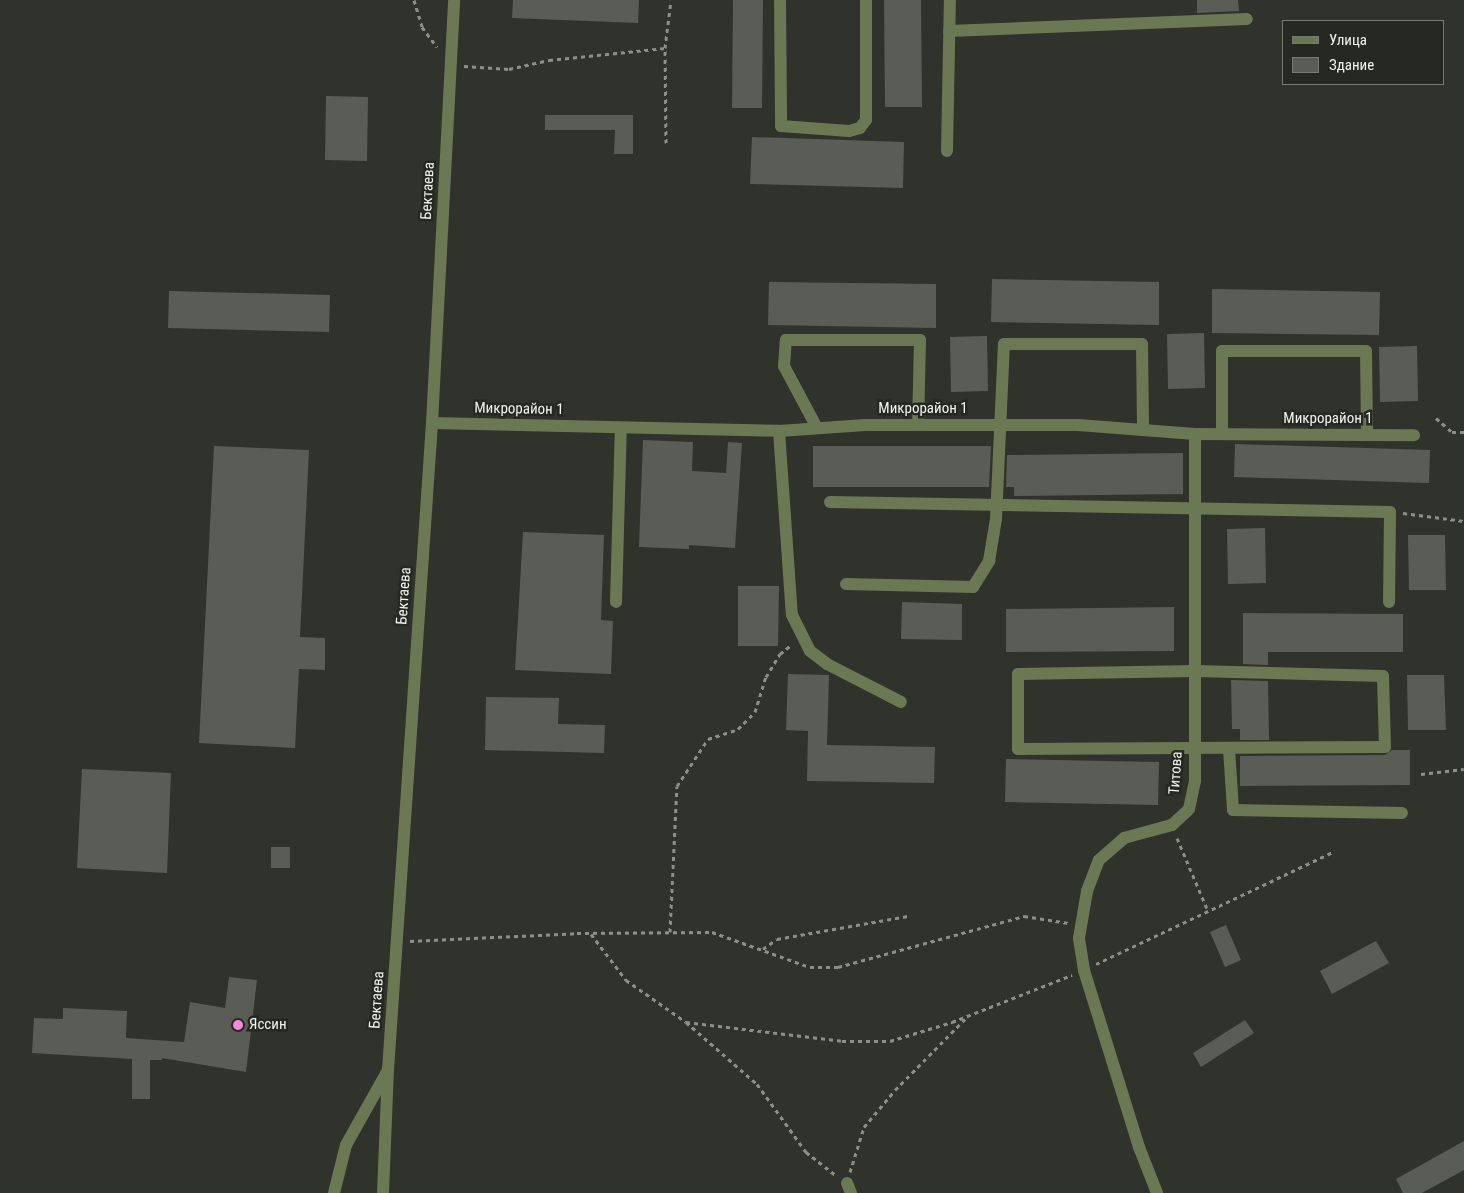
<!DOCTYPE html>
<html>
<head>
<meta charset="utf-8">
<style>
	body { margin:0 }
	#map { position:relative; width:1464px; height:1193px; overflow:hidden; background:#30332b; font-family:"Roboto Condensed",sans-serif }
	div>[style] { position:absolute }
	.building>* { inset:0; background:#5a5d55 }
	.path>* { height:3px; margin-top:-1.5px; transform-origin:0; background:repeating-linear-gradient(90deg,#8d8f89 0 4px,transparent 0 8px) }
	.minor>* { height:12px; margin:-6px; padding:0 6px; transform-origin:6px; border-radius:6px; background:#6a7853 }
	.dots>* { width:14px; height:14px; translate:-50% -50%; box-sizing:border-box; border:2px solid #262922; border-radius:50% }
	span { translate:-50% -50%; white-space:nowrap; text-align:center; line-height:1.15; -webkit-text-stroke:5px #262922; paint-order:stroke }
	.street-label { font-size:15px; color:#f1f3ee }
	.poi-label { font-size:15px; color:#f1f3ee }
	.left { translate:0 -50%; text-align:left }
	.legend { position:absolute; left:1282px; top:20px; width:162px; height:65px; box-sizing:border-box; background:#262922; border:1px solid #777a74; margin:0; padding:6px 9px; list-style:none; font-size:15px; color:#f1f3ee }
	.legend li { display:flex; align-items:center; gap:10px; height:25px }
	.legend b { width:25px; border:1px solid #777a74 }
</style>
</head>
<body>
<div id="map">
	<div class="building">
		<div style="clip-path:polygon(513px 0,639px 0,638px 23px,512px 18px)"></div>
		<div style="clip-path:polygon(733px 0,763px 0,762px 108px,732px 108px)"></div>
		<div style="clip-path:polygon(884px 0,921px 0,922px 107px,885px 107px)"></div>
		<div style="clip-path:polygon(1197px 0,1238px 0,1239px 11px,1197px 13px)"></div>
		<div style="clip-path:polygon(326px 96px,368px 97px,367px 161px,325px 160px)"></div>
		<div style="clip-path:polygon(545px 115px,633px 115px,633px 154px,614px 154px,615px 130px,545px 130px)"></div>
		<div style="clip-path:polygon(752px 137px,904px 142px,903px 188px,750px 184px)"></div>
		<div style="clip-path:polygon(992px 279px,1159px 282px,1159px 325px,991px 322px)"></div>
		<div style="clip-path:polygon(769px 282px,936px 284px,936px 328px,768px 325px)"></div>
		<div style="clip-path:polygon(1212px 289px,1380px 292px,1379px 335px,1212px 333px)"></div>
		<div style="clip-path:polygon(169px 291px,330px 295px,329px 332px,168px 328px)"></div>
		<div style="clip-path:polygon(1204px 333px,1205px 388px,1168px 389px,1167px 334px)"></div>
		<div style="clip-path:polygon(987px 336px,988px 391px,951px 392px,950px 337px)"></div>
		<div style="clip-path:polygon(1417px 346px,1418px 401px,1380px 402px,1379px 347px)"></div>
		<div style="clip-path:polygon(643px 440px,693px 442px,692px 471px,726px 473px,728px 442px,742px 443px,735px 548px,689px 545px,689px 549px,639px 547px)"></div>
		<div style="clip-path:polygon(1235px 444px,1430px 450px,1429px 483px,1234px 477px)"></div>
		<div style="clip-path:polygon(214px 446px,309px 450px,300px 637px,325px 638px,325px 670px,299px 669px,295px 748px,199px 743px)"></div>
		<div style="clip-path:polygon(813px 446px,991px 446px,989px 487px,813px 487px)"></div>
		<div style="clip-path:polygon(1183px 453px,1183px 494px,1014px 496px,1014px 487px,1006px 487px,1007px 455px)"></div>
		<div style="clip-path:polygon(1265px 528px,1266px 583px,1228px 584px,1227px 529px)"></div>
		<div style="clip-path:polygon(523px 532px,604px 535px,601px 620px,613px 621px,611px 674px,515px 670px)"></div>
		<div style="clip-path:polygon(1408px 535px,1445px 535px,1446px 590px,1409px 590px)"></div>
		<div style="clip-path:polygon(738px 586px,779px 586px,778px 646px,738px 646px)"></div>
		<div style="clip-path:polygon(902px 602px,962px 604px,962px 640px,901px 639px)"></div>
		<div style="clip-path:polygon(1174px 607px,1174px 651px,1006px 652px,1006px 609px)"></div>
		<div style="clip-path:polygon(1243px 613px,1403px 614px,1403px 652px,1268px 652px,1268px 665px,1243px 664px)"></div>
		<div style="clip-path:polygon(788px 674px,829px 675px,827px 745px,935px 747px,934px 783px,807px 781px,808px 731px,786px 730px)"></div>
		<div style="clip-path:polygon(1407px 675px,1444px 675px,1446px 730px,1408px 730px)"></div>
		<div style="clip-path:polygon(1231px 680px,1268px 681px,1269px 740px,1240px 740px,1240px 729px,1232px 729px)"></div>
		<div style="clip-path:polygon(486px 697px,559px 698px,558px 724px,605px 725px,604px 753px,485px 750px)"></div>
		<div style="clip-path:polygon(1392px 750px,1410px 750px,1410px 785px,1240px 786px,1240px 756px,1385px 755px)"></div>
		<div style="clip-path:polygon(1006px 759px,1159px 762px,1158px 805px,1005px 802px)"></div>
		<div style="clip-path:polygon(82px 769px,171px 773px,167px 873px,77px 868px)"></div>
		<div style="clip-path:polygon(271px 847px,290px 847px,290px 868px,271px 868px)"></div>
		<div style="clip-path:polygon(1226px 925px,1241px 960px,1225px 967px,1210px 932px)"></div>
		<div style="clip-path:polygon(1376px 941px,1389px 963px,1332px 994px,1320px 971px)"></div>
		<div style="clip-path:polygon(229px 977px,257px 980px,246px 1072px,162px 1058px,162px 1060px,150px 1060px,150px 1099px,132px 1099px,132px 1059px,32px 1053px,34px 1018px,63px 1019px,63px 1008px,127px 1011px,126px 1038px,184px 1042px,190px 1002px,225px 1008px)"></div>
		<div style="clip-path:polygon(1245px 1020px,1254px 1033px,1201px 1067px,1193px 1053px)"></div>
		<div style="clip-path:polygon(1464px 1141px,1464px 1170px,1422px 1193px,1403px 1193px,1396px 1179px)"></div>
	</div>
	<div class="path">
		<div style="left:414px;top:0;width:28px;rotate:73deg"></div>
		<div style="left:422px;top:27px;width:25px;rotate:53deg"></div>
		<div style="left:464px;top:66px;width:45px;rotate:3.8deg"></div>
		<div style="left:509px;top:69px;width:41px;rotate:-12.7deg"></div>
		<div style="left:549px;top:60px;width:117px;rotate:-5.9deg"></div>
		<div style="left:666px;top:143px;width:95px;rotate:-90.6deg"></div>
		<div style="left:665px;top:48px;width:48px;rotate:-82.9deg"></div>
		<div style="left:1436px;top:418px;width:21px;rotate:41deg"></div>
		<div style="left:1452px;top:432px;width:12px"></div>
		<div style="left:1403px;top:513px;width:62px;rotate:7.5deg"></div>
		<div style="left:1421px;top:774px;width:43px;rotate:-6.6deg"></div>
		<div style="left:1177px;top:838px;width:79px;rotate:67deg"></div>
		<div style="left:670px;top:932px;width:146px;rotate:-87.3deg"></div>
		<div style="left:677px;top:786px;width:56px;rotate:-56.6deg"></div>
		<div style="left:708px;top:739px;width:32px;rotate:-18deg"></div>
		<div style="left:738px;top:729px;width:24px;rotate:-45deg"></div>
		<div style="left:755px;top:712px;width:37px;rotate:-73deg"></div>
		<div style="left:766px;top:677px;width:27px;rotate:-59deg"></div>
		<div style="left:780px;top:654px;width:14px;rotate:-39deg"></div>
		<div style="left:591px;top:934px;width:58px;rotate:52.7deg"></div>
		<div style="left:626px;top:980px;width:73px;rotate:35deg"></div>
		<div style="left:686px;top:1022px;width:94px;rotate:41.1deg"></div>
		<div style="left:757px;top:1084px;width:84px;rotate:54.2deg"></div>
		<div style="left:806px;top:1152px;width:39px;rotate:38deg"></div>
		<div style="left:410px;top:941px;width:167px;rotate:-2.7deg"></div>
		<div style="left:577px;top:933px;width:135px;rotate:-0.4deg"></div>
		<div style="left:712px;top:932px;width:104px;rotate:19.7deg"></div>
		<div style="left:810px;top:967px;width:28px"></div>
		<div style="left:838px;top:967px;width:193px;rotate:-15.3deg"></div>
		<div style="left:1024px;top:916px;width:45px;rotate:9deg"></div>
		<div style="left:763px;top:949px;width:17px;rotate:-36deg"></div>
		<div style="left:777px;top:939px;width:133px;rotate:-10deg"></div>
		<div style="left:1096px;top:964px;width:264px;rotate:-25.3deg"></div>
		<div style="left:686px;top:1022px;width:157px;rotate:6.9deg"></div>
		<div style="left:842px;top:1041px;width:48px"></div>
		<div style="left:890px;top:1041px;width:65px;rotate:-17deg"></div>
		<div style="left:952px;top:1022px;width:129px;rotate:-21.4deg"></div>
		<div style="left:850px;top:1172px;width:47px;rotate:-72.7deg"></div>
		<div style="left:864px;top:1127px;width:48px;rotate:-50deg"></div>
		<div style="left:895px;top:1090px;width:104px;rotate:-45.4deg"></div>
	</div>
	<div class="minor">
		<div style="left:780px;top:0;width:126px;rotate:89.5deg"></div>
		<div style="left:781px;top:126px;width:68px;rotate:4.2deg"></div>
		<div style="left:849px;top:131px;width:11px;rotate:-15deg"></div>
		<div style="left:860px;top:128px;width:10px;rotate:-53deg"></div>
		<div style="left:866px;top:120px;width:120px;rotate:-90deg"></div>
		<div style="left:949px;top:31px;width:298px;rotate:-2.3deg"></div>
		<div style="left:947px;top:151px;width:151px;rotate:-88.9deg"></div>
		<div style="left:432px;top:423px;width:347px;rotate:1.3deg"></div>
		<div style="left:779px;top:431px;width:86px;rotate:-4deg"></div>
		<div style="left:865px;top:425px;width:213px"></div>
		<div style="left:1078px;top:425px;width:117px;rotate:4.4deg"></div>
		<div style="left:1195px;top:434px;width:219px;rotate:0.3deg"></div>
		<div style="left:816px;top:426px;width:68px;rotate:-118.1deg"></div>
		<div style="left:784px;top:366px;width:26px;rotate:-86deg"></div>
		<div style="left:786px;top:340px;width:134px"></div>
		<div style="left:920px;top:340px;width:85px;rotate:91.3deg"></div>
		<div style="left:779px;top:431px;width:184px;rotate:86deg"></div>
		<div style="left:792px;top:615px;width:40px;rotate:63.4deg"></div>
		<div style="left:810px;top:651px;width:21px;rotate:37deg"></div>
		<div style="left:827px;top:664px;width:83px;rotate:27.2deg"></div>
		<div style="left:1222px;top:434px;width:83px;rotate:-90deg"></div>
		<div style="left:1222px;top:351px;width:144px"></div>
		<div style="left:1366px;top:351px;width:84px;rotate:89.3deg"></div>
		<div style="left:830px;top:502px;width:560px;rotate:1.02deg"></div>
		<div style="left:1390px;top:512px;width:90px;rotate:90.6deg"></div>
		<div style="left:846px;top:584px;width:127px;rotate:1.4deg"></div>
		<div style="left:973px;top:587px;width:31px;rotate:-58deg"></div>
		<div style="left:989px;top:561px;width:43px;rotate:-80.5deg"></div>
		<div style="left:996px;top:519px;width:175px;rotate:-87.4deg"></div>
		<div style="left:1004px;top:344px;width:138px"></div>
		<div style="left:1142px;top:344px;width:86px;rotate:89.3deg"></div>
		<div style="left:616px;top:602px;width:174px;rotate:-88.4deg"></div>
		<div style="left:1195px;top:671px;width:188px;rotate:1.5deg"></div>
		<div style="left:1383px;top:676px;width:71px;rotate:88.4deg"></div>
		<div style="left:1385px;top:747px;width:367px;rotate:179.7deg"></div>
		<div style="left:1018px;top:749px;width:75px;rotate:-90deg"></div>
		<div style="left:1018px;top:674px;width:177px;rotate:-1deg"></div>
		<div style="left:1229px;top:749px;width:61px;rotate:86.2deg"></div>
		<div style="left:1233px;top:810px;width:169px;rotate:1deg"></div>
		<div style="left:847px;top:1183px;width:11px;rotate:68deg"></div>
		<div style="left:334px;top:1193px;width:49px;rotate:-76deg"></div>
		<div style="left:346px;top:1145px;width:84px;rotate:-60.7deg"></div>
		<div style="left:383px;top:1193px;width:123px;rotate:-87.7deg"></div>
		<div style="left:388px;top:1070px;width:648px;rotate:-86.11deg"></div>
		<div style="left:432px;top:423px;width:424px;rotate:-87deg"></div>
		<div style="left:1157px;top:1193px;width:49px;rotate:-111.4deg"></div>
		<div style="left:1139px;top:1147px;width:185px;rotate:-107.3deg"></div>
		<div style="left:1084px;top:970px;width:32px;rotate:-99deg"></div>
		<div style="left:1079px;top:938px;width:48px;rotate:-80.3deg"></div>
		<div style="left:1087px;top:891px;width:33px;rotate:-69deg"></div>
		<div style="left:1099px;top:860px;width:33px;rotate:-41deg"></div>
		<div style="left:1124px;top:838px;width:50px;rotate:-15.2deg"></div>
		<div style="left:1172px;top:825px;width:23px;rotate:-43deg"></div>
		<div style="left:1189px;top:809px;width:29px;rotate:-78deg"></div>
		<div style="left:1195px;top:781px;width:347px;rotate:-90deg"></div>
	</div>
	<div class="dots">
		<div style="left:238px;top:1025px;background:#fb86e4"></div>
	</div>
	<div class="street-label">
		<span style="left:428px;top:191px;rotate:-87deg">Бектаева</span>
		<span style="left:519px;top:409px;rotate:1deg">Микрорайон 1</span>
		<span style="left:923px;top:409px">Микрорайон 1</span>
		<span style="left:1328px;top:419px">Микрорайон 1</span>
		<span style="left:404px;top:596px;rotate:-86deg">Бектаева</span>
		<span style="left:1176px;top:773px;rotate:-86deg">Титова</span>
		<span style="left:377px;top:1000px;rotate:-86deg">Бектаева</span>
	</div>
	<div class="poi-label">
		<span class="left" style="left:249px;top:1025px">Яссин</span>
	</div>
	<ul class="legend">
	<li><b style="height:6px;background:#6a7853"></b>Улица</li>
	<li><b style="height:14px;background:#5a5d55"></b>Здание</li>
	</ul>
</div>
</body>
</html>
